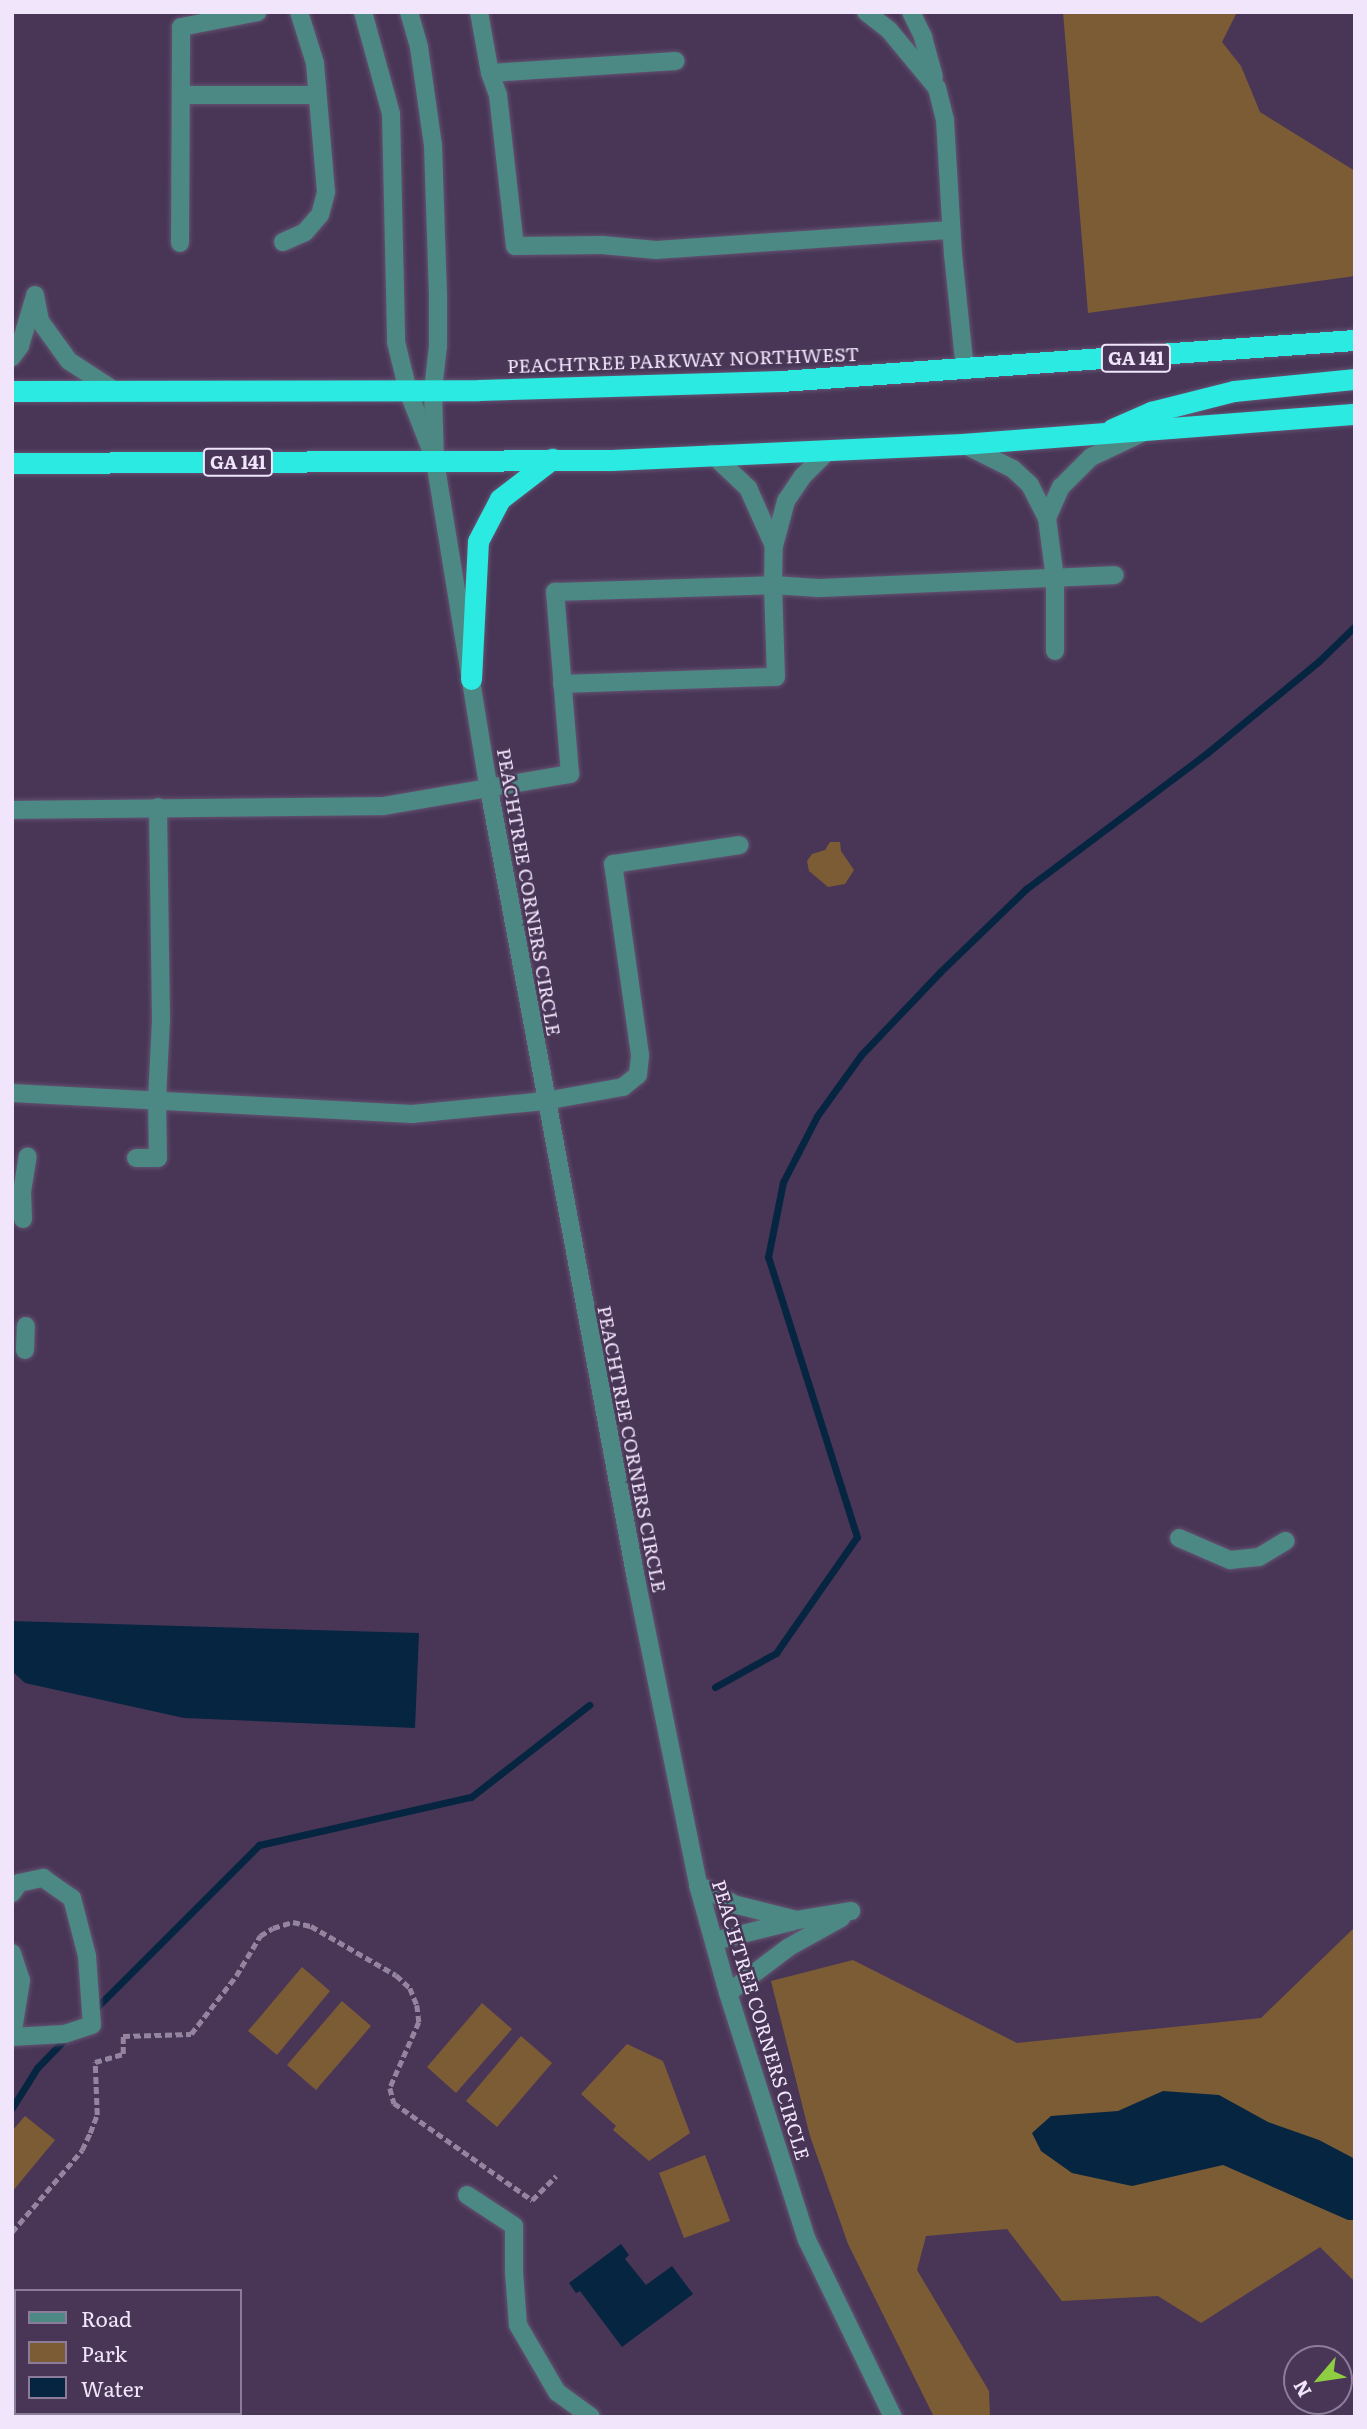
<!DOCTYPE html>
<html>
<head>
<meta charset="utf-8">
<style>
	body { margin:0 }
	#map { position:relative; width:1367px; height:2429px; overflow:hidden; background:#493657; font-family:Literata,serif }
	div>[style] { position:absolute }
	.green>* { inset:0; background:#7c5c35 }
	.water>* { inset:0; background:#062541 }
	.stream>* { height:7px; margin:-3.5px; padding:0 3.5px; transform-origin:3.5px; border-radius:3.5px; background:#062541 }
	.path>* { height:4.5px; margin-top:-2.25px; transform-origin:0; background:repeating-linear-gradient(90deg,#9484a0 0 7px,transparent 0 10.5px) }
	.roads { filter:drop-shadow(0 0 2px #645271) drop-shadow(0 0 2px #645271) }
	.minor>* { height:18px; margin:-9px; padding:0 9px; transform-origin:9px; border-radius:9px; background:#4c8884 }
	.highway>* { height:21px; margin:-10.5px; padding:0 10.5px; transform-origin:10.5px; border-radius:10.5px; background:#2aeae2 }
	span { translate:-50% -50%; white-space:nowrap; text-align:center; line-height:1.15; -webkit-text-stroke:5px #493657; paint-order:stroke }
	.shield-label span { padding:2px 5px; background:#493657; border:2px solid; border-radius:5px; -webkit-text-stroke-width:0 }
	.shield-label { font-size:18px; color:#f1e5fb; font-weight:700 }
	.street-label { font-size:19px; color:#f1e5fb }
	.frame { position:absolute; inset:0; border:14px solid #f1e5fb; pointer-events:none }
	.legend { position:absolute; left:14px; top:2289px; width:228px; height:126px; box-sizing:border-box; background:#493657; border:2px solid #8c7c99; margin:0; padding:9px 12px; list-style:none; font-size:21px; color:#f1e5fb }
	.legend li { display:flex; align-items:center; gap:14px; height:35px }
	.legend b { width:35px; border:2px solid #8c7c99 }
	.north { position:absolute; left:1283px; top:2345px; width:70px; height:70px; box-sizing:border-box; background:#493657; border:2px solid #8c7c99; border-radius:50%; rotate:241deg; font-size:19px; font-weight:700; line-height:28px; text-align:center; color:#f1e5fb }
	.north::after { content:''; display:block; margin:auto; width:24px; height:32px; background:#8fcd42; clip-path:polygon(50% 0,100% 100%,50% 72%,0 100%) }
</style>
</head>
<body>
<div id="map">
	<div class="green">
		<div style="clip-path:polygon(1063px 12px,1237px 12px,1222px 42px,1241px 66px,1260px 112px,1355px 171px,1355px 276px,1088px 313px)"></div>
		<div style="clip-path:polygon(830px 842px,840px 842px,841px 851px,854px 870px,845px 884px,828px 887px,809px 871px,807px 861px,812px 854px,825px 850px)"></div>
		<div style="clip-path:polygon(1355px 1927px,1355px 2282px,1320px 2247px,1201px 2323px,1158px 2296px,1062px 2301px,1007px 2229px,926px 2236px,917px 2270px,989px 2391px,990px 2417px,934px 2417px,848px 2244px,810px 2136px,771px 1981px,853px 1960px,1017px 2043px,1261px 2018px)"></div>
		<div style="clip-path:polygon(302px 1967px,330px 1991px,277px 2055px,248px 2031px)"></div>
		<div style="clip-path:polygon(342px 2001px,371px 2026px,316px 2090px,287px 2065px)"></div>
		<div style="clip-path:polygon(482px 2003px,512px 2029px,456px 2093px,427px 2067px)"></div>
		<div style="clip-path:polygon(521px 2036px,552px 2063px,497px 2127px,466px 2101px)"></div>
		<div style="clip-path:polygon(627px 2044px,663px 2061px,690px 2133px,649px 2161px,613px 2130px,616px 2126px,581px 2094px)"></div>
		<div style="clip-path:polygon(25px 2116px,55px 2140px,12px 2192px,12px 2131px)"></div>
		<div style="clip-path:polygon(705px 2155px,730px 2221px,684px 2238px,659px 2173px)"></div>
	</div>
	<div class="water">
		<div style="clip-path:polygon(12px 1621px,419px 1633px,415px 1728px,184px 1718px,25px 1683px,12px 1671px)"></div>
		<div style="clip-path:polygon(1163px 2091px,1219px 2095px,1268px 2122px,1319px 2140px,1355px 2159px,1355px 2220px,1348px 2220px,1223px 2165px,1132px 2186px,1072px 2173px,1041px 2151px,1032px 2133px,1051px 2116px,1118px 2111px)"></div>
		<div style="clip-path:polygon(621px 2244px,629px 2255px,625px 2259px,646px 2285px,672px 2266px,693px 2294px,622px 2347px,580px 2291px,576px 2293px,569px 2283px)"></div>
	</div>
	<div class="stream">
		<div style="left:715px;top:1687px;width:70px;rotate:-29.1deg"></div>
		<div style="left:776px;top:1653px;width:141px;rotate:-55.1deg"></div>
		<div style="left:857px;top:1537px;width:294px;rotate:-107.6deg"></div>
		<div style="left:768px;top:1257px;width:76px;rotate:-78.7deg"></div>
		<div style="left:783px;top:1182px;width:74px;rotate:-62.7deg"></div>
		<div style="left:817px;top:1116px;width:75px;rotate:-54.2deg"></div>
		<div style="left:861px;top:1055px;width:115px;rotate:-46.4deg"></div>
		<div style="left:940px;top:972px;width:120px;rotate:-44deg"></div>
		<div style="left:1026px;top:889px;width:226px;rotate:-36.9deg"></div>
		<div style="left:1207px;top:753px;width:145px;rotate:-39.4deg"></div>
		<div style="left:1319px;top:661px;width:50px;rotate:-44.2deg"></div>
		<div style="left:93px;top:2011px;width:235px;rotate:-45deg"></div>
		<div style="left:259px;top:1845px;width:217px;rotate:-12.8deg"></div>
		<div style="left:471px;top:1797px;width:150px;rotate:-37.9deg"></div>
		<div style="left:12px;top:2108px;width:47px;rotate:-58deg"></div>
		<div style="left:37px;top:2068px;width:43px;rotate:-45.9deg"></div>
	</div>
	<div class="path">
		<div style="left:12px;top:2232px;width:108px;rotate:-49.5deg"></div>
		<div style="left:82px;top:2150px;width:19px;rotate:-65deg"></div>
		<div style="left:90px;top:2133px;width:19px;rotate:-69deg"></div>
		<div style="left:97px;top:2115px;width:53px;rotate:-92.2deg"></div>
		<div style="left:95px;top:2062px;width:29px;rotate:-16deg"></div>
		<div style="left:123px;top:2054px;width:18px;rotate:-90deg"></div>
		<div style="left:123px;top:2036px;width:68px;rotate:-1.7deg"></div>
		<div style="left:191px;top:2034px;width:73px;rotate:-52.2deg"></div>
		<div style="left:236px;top:1976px;width:47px;rotate:-59deg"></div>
		<div style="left:260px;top:1936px;width:15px;rotate:-32deg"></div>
		<div style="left:273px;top:1928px;width:21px;rotate:-17deg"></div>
		<div style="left:293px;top:1922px;width:18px;rotate:13deg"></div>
		<div style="left:311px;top:1926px;width:98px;rotate:30deg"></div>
		<div style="left:396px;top:1975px;width:19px;rotate:43deg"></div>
		<div style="left:410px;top:1988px;width:18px;rotate:68deg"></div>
		<div style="left:417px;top:2005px;width:17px;rotate:83deg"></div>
		<div style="left:419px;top:2022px;width:72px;rotate:113.7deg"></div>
		<div style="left:390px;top:2088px;width:16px;rotate:75deg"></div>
		<div style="left:394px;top:2103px;width:169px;rotate:35.1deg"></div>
		<div style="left:532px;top:2200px;width:34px;rotate:-45deg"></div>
	</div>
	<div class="roads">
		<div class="minor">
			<div style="left:363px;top:12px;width:106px;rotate:74.6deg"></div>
			<div style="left:391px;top:114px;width:228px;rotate:88.7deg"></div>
			<div style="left:396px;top:342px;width:50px;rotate:76.2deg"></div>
			<div style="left:408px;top:391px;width:60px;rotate:68.6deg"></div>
			<div style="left:409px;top:12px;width:36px;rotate:74deg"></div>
			<div style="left:419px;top:47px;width:99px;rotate:81.9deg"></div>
			<div style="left:433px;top:145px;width:149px;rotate:88.1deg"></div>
			<div style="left:438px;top:294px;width:52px;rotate:90deg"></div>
			<div style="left:438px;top:346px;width:44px;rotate:96.5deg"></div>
			<div style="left:433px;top:390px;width:71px;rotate:88.4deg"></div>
			<div style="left:435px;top:461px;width:332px;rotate:80.7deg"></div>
			<div style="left:489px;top:789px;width:804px;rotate:79.46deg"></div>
			<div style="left:636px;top:1579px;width:312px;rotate:78.5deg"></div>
			<div style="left:698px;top:1885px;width:112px;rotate:74.5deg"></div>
			<div style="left:728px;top:1993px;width:259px;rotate:72.3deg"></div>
			<div style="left:807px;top:2240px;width:197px;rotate:64.1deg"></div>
			<div style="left:479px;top:12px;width:62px;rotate:79.8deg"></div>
			<div style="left:490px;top:73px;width:186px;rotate:-3.7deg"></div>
			<div style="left:866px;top:12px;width:29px;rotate:38deg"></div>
			<div style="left:889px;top:30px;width:75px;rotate:50.4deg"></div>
			<div style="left:937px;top:88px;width:33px;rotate:76deg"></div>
			<div style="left:945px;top:120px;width:134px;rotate:86.6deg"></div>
			<div style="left:953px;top:254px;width:117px;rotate:84.1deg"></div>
			<div style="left:911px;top:12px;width:28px;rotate:64deg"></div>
			<div style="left:923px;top:37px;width:41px;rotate:74.6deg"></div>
			<div style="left:490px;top:73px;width:23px;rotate:70deg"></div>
			<div style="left:498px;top:95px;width:152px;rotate:83.6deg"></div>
			<div style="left:515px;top:246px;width:87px;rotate:-0.7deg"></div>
			<div style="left:602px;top:245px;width:54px;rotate:5.3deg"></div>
			<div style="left:656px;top:250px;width:296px;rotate:-3.9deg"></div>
			<div style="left:182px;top:95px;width:135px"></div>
			<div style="left:283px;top:242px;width:24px;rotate:-24deg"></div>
			<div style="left:305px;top:232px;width:23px;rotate:-49deg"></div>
			<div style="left:320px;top:215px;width:24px;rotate:-75deg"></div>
			<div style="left:326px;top:192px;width:129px;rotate:-94.9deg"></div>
			<div style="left:315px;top:63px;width:53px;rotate:-107.4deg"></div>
			<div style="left:180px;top:243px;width:216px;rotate:-89.7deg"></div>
			<div style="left:181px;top:27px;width:78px;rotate:-11deg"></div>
			<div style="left:35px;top:295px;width:26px;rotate:79deg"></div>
			<div style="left:40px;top:321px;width:49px;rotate:54.1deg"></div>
			<div style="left:69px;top:361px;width:55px;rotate:33.1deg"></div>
			<div style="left:12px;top:357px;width:14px;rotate:-54deg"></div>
			<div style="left:20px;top:346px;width:49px;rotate:-73.4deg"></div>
			<div style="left:963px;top:444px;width:56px;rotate:26.6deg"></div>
			<div style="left:1013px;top:469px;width:23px;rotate:43deg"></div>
			<div style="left:1030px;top:485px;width:37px;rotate:63deg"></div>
			<div style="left:1047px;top:518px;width:62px;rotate:82.5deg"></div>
			<div style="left:1055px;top:579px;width:72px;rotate:90deg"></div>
			<div style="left:712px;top:454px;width:50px;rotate:43.4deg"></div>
			<div style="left:748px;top:488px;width:64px;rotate:65.9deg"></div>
			<div style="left:1047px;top:518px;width:34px;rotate:-66deg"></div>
			<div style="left:1061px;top:487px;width:42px;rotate:-45deg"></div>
			<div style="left:1091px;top:457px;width:56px;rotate:-25.2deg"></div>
			<div style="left:562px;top:684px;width:214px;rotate:-1.9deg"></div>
			<div style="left:776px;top:677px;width:92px;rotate:-91.9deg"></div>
			<div style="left:773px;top:585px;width:45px;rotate:3.8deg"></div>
			<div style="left:818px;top:588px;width:297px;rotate:-2.5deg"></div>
			<div style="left:12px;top:810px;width:371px;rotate:-0.6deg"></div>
			<div style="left:383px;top:806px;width:190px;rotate:-9.7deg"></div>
			<div style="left:570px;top:774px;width:183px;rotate:-94.7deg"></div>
			<div style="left:555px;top:592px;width:218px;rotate:-1.8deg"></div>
			<div style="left:773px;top:585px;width:39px;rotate:-89deg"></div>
			<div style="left:774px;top:546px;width:47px;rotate:-75.1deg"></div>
			<div style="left:786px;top:501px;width:30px;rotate:-56deg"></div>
			<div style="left:803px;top:476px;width:37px;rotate:-45deg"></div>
			<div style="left:12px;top:1093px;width:401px;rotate:3deg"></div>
			<div style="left:412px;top:1114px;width:134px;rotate:-5.6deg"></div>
			<div style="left:545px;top:1101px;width:79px;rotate:-10.2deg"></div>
			<div style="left:623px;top:1087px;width:19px;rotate:-39deg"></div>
			<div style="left:638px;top:1075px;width:20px;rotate:-84deg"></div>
			<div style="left:640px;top:1055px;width:193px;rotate:-98deg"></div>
			<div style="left:613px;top:864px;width:128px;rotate:-8.5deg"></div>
			<div style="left:136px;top:1158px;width:22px"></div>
			<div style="left:158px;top:1158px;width:59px;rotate:-91deg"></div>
			<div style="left:157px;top:1099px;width:78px;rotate:-87.1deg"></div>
			<div style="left:161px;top:1021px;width:214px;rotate:-90.8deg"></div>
			<div style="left:23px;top:1219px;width:27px;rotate:-92deg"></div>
			<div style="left:22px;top:1192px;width:36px;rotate:-81deg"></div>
			<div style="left:25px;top:1350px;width:24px;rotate:-88deg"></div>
			<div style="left:1179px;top:1538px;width:56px;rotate:23.3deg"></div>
			<div style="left:1230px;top:1560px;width:29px;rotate:-6deg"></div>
			<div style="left:1259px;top:1557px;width:31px;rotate:-31deg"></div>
			<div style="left:698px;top:1885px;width:40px;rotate:28deg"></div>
			<div style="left:733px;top:1904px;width:66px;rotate:14deg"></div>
			<div style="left:797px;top:1920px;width:55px;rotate:-9.5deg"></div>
			<div style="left:12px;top:1893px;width:12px;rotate:-55deg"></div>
			<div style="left:19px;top:1883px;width:25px;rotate:-12deg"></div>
			<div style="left:43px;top:1878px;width:35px;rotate:35deg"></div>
			<div style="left:72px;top:1898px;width:60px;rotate:75.5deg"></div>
			<div style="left:87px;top:1956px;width:69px;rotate:85.9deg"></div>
			<div style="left:92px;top:2025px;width:29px;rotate:162deg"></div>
			<div style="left:64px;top:2034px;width:52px;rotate:176.7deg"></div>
			<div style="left:714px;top:1941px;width:82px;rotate:-14deg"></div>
			<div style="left:12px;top:1953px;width:28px;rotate:72deg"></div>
			<div style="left:21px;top:1980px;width:58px;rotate:99deg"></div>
			<div style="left:728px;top:1993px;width:76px;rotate:-37deg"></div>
			<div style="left:789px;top:1947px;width:60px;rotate:-29.1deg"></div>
			<div style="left:467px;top:2195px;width:56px;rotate:33.4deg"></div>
			<div style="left:514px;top:2226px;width:46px;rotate:90deg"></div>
			<div style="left:514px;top:2272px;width:53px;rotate:85.7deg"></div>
			<div style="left:518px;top:2325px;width:78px;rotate:59.8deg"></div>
			<div style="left:557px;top:2392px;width:42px;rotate:36.3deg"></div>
		</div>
		<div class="highway">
			<div style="left:12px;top:391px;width:467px;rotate:-0.1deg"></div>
			<div style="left:479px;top:390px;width:302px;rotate:-1.7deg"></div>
			<div style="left:781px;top:381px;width:575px;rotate:-4.09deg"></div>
			<div style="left:1112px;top:429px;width:43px;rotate:-23.6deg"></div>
			<div style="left:1151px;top:412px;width:86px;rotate:-14.2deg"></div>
			<div style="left:1234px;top:391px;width:122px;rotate:-5.7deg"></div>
			<div style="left:12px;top:463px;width:599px;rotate:-0.29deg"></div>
			<div style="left:611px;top:460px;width:352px;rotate:-2.6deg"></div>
			<div style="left:963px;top:444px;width:393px;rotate:-4.4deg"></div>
			<div style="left:471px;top:679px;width:138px;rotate:-87.1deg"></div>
			<div style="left:478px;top:541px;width:47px;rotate:-62.4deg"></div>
			<div style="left:500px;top:499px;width:66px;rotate:-37.6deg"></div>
		</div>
	</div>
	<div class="shield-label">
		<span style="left:1136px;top:358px">GA 141</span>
		<span style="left:238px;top:462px">GA 141</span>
	</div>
	<div class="street-label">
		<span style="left:683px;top:360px;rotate:-2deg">PEACHTREE PARKWAY NORTHWEST</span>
		<span style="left:529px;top:892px;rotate:80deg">PEACHTREE CORNERS CIRCLE</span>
		<span style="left:632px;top:1449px;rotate:79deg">PEACHTREE CORNERS CIRCLE</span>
		<span style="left:761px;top:2020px;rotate:73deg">PEACHTREE CORNERS CIRCLE</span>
	</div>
	<div class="frame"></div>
	<ul class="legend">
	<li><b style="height:9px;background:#4c8884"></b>Road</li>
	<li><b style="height:19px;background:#7c5c35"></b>Park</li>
	<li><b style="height:19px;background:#062541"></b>Water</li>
	</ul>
	<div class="north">N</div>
</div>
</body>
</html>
